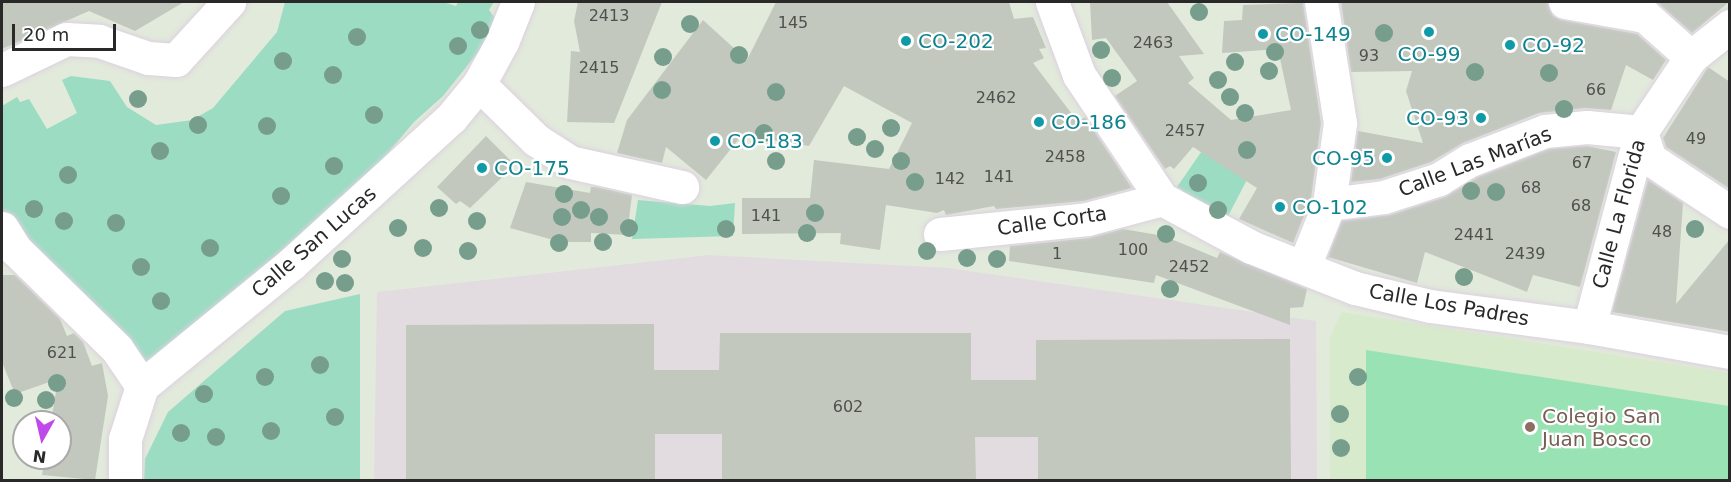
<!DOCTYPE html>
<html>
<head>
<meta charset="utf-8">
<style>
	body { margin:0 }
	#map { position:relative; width:1731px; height:482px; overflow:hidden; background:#e2eadb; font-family:"DejaVu Sans",sans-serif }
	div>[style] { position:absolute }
	.industrial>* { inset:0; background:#e2dce1 }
	.education>* { inset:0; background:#d8eacc }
	.green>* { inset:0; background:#9cdcc2 }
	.pitch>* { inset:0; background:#99e2b3 }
	.building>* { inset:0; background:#c2c8be }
	.roads { filter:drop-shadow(0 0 2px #dcd1e0) drop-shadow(0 0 2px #dcd1e0) }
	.street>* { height:33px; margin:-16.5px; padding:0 16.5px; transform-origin:16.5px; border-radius:16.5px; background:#fff }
	.trees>* { width:18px; height:18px; margin:-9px; border-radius:50%; background:#779d8d }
	.dots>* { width:16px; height:16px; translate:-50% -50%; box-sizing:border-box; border:3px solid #fff; border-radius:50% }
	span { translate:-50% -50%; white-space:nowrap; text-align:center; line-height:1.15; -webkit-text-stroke:4.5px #fff; paint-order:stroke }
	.number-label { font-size:16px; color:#4f514e }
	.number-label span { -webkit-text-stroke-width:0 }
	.culture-label { font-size:20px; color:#0d838f }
	.left { translate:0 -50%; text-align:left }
	.right { translate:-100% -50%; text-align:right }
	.street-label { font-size:20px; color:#292929 }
	.education-label { font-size:20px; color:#785e54 }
	.frame { position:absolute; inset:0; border:3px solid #292929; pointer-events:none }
	.north { position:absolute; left:12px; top:410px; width:60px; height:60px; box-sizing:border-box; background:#fff; border:2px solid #a9a9a9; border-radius:50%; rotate:188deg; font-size:16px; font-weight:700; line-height:24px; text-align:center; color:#292929 }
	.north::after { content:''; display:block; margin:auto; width:21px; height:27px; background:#c149e9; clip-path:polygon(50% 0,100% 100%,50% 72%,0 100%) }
	.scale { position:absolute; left:12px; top:24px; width:104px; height:27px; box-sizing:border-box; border:3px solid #292929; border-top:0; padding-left:8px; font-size:18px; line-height:21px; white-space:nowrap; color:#292929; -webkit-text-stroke:4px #fff; paint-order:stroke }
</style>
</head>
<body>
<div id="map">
	<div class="industrial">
		<div style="clip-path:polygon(709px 255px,948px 268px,1316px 321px,1317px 480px,374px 480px,377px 292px)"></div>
	</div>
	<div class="education">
		<div style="clip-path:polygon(1342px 312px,1729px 373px,1729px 480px,1330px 480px,1330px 337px)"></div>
	</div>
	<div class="green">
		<div style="clip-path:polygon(285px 2px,443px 2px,456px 6px,458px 2px,494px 2px,489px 10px,497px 21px,480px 50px,443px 96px,414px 122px,356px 191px,142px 381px,2px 224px,2px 106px,17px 97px,20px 102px,29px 99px,47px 129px,77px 113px,62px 80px,71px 76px,110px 81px,127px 107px,156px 125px,192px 120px,213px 108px,277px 32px)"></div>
		<div style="clip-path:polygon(1224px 119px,1263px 149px,1226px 220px,1177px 187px)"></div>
		<div style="clip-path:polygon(638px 200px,710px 206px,735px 203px,733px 236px,632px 239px)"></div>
		<div style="clip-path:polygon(360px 294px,360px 480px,144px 480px,145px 459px,168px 412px,285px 311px)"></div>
	</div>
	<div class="pitch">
		<div style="clip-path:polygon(1366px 350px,1729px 406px,1729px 480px,1366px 480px)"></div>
	</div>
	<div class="building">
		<div style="clip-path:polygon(2px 2px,184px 2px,135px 31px,89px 11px,2px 49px)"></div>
		<div style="clip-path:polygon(578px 2px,662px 2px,614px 123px,567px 122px,571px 51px,580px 52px,574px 21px)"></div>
		<div style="clip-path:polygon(776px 2px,1009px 2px,1014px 19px,1033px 17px,1046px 48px,1039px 49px,1044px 58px,1033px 63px,1078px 122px,1085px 117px,1132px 188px,1084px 201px,996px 209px,994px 206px,946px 215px,944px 210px,937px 213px,886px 205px,880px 250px,840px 244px,841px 233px,742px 234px,742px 198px,810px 198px,814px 160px,889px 169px,912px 123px,844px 86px,809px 146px,742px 135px,706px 180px,666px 147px,662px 163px,617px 153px,627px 120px,703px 20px,747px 60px)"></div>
		<div style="clip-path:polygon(1090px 2px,1167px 2px,1204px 54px,1179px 56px,1194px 78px,1188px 83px,1231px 120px,1291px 110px,1278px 49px,1222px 53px,1224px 21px,1242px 20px,1243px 5px,1303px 3px,1321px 123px,1311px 199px,1293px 243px,1239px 219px,1257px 188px,1193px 147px,1174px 169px,1170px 166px,1165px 169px,1115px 96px,1137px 81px,1106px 38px,1092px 40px)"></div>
		<div style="clip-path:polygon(1341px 2px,1547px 2px,1553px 16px,1561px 20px,1637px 34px,1666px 60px,1653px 80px,1626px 65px,1611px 110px,1585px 108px,1539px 113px,1463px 143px,1431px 162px,1380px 179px,1351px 182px,1358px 131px,1423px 143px,1406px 91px,1412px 71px,1351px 72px)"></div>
		<div style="clip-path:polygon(1657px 2px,1729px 2px,1692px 33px)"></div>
		<div style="clip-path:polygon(1708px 67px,1730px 82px,1730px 189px,1666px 147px,1663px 138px)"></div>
		<div style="clip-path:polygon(486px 136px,515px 165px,470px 208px,460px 201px,456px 204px,437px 187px)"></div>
		<div style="clip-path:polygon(1587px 146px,1616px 152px,1580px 287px,1533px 275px,1527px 292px,1425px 252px,1417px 283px,1328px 257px,1342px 221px,1390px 215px,1445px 197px,1478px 177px,1549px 149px)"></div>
		<div style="clip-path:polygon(1648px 180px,1683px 203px,1676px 304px,1730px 239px,1730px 332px,1612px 312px)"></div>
		<div style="clip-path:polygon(526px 182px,590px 193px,591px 187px,596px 187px,632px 195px,627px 235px,591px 233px,591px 242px,561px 242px,510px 228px)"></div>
		<div style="clip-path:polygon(1123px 229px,1164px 236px,1217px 258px,1220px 252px,1307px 289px,1303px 307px,1290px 308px,1290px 325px,1156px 275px,1154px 283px,1009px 261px,1010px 246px,1089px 238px)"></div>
		<div style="clip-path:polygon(2px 275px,15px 275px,60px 319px,67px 336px,74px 333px,83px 342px,92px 366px,102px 363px,108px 396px,95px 480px,42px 475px,45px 458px,60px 458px,60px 422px,51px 422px,58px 379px,15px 394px,2px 362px)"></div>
		<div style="clip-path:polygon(654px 324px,654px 370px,719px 370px,720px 333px,971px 333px,971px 380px,1036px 380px,1036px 340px,1290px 339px,1291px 480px,1038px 480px,1038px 437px,975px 437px,976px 480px,722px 480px,722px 434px,655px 434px,655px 480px,406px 480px,406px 325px)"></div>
	</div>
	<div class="roads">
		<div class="street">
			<div style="left:1052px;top:2px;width:78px;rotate:69.7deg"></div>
			<div style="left:1079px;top:75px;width:149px;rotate:56.2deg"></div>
			<div style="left:1162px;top:199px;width:101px;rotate:28.3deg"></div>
			<div style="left:1251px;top:247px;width:112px;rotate:21.5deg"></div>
			<div style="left:1355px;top:288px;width:77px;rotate:13.5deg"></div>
			<div style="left:1430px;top:306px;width:160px;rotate:7.5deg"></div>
			<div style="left:1589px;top:327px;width:143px;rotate:10.1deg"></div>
			<div style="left:1565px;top:2px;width:81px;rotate:9.9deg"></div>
			<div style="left:1645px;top:16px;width:62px;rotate:41.7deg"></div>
			<div style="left:2px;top:70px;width:71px;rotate:-25.8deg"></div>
			<div style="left:66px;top:39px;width:33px;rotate:3deg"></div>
			<div style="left:99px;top:41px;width:52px;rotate:19.1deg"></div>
			<div style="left:148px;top:58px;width:28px;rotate:4deg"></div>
			<div style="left:176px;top:60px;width:79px;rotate:-47.6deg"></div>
			<div style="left:479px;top:84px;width:80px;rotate:44.5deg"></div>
			<div style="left:536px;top:140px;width:40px;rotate:32.9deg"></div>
			<div style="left:570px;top:162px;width:115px;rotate:12.6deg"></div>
			<div style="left:1329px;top:204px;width:55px;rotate:-7.3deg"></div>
			<div style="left:1384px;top:197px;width:58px;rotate:-18.1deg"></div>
			<div style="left:1439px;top:179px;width:36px;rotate:-32deg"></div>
			<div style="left:1470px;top:160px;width:80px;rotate:-21.1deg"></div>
			<div style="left:1545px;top:131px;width:42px;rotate:-5.4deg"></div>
			<div style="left:1587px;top:127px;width:54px;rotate:5.3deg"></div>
			<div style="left:1641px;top:132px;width:28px;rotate:72deg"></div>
			<div style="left:1650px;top:159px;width:96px;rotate:33.5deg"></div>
			<div style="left:2px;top:228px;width:26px;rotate:58deg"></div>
			<div style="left:16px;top:250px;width:141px;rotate:44.4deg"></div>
			<div style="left:117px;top:349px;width:45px;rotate:56deg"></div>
			<div style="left:940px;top:234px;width:148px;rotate:-5.8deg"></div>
			<div style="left:1087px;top:219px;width:78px;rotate:-14.9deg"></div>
			<div style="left:1304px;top:266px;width:67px;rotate:-68deg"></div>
			<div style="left:1329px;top:204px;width:82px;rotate:-82.3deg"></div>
			<div style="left:1340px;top:123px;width:122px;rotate:-98.9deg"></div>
			<div style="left:1589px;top:327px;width:202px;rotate:-75.1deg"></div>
			<div style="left:1641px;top:132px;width:90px;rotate:-56.3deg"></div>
			<div style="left:1691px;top:57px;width:50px;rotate:-38.5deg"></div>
			<div style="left:125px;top:480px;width:41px;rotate:-90deg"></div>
			<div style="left:125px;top:439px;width:56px;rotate:-72.2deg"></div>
			<div style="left:142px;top:386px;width:193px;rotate:-39.3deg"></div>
			<div style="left:291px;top:264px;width:217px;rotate:-42.4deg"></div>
			<div style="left:451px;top:118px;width:44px;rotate:-50.5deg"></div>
			<div style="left:479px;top:84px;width:48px;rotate:-61.3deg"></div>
			<div style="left:502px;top:42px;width:43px;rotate:-68.2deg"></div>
		</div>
	</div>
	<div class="trees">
		<div style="left:1199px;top:12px"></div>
		<div style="left:690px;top:24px"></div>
		<div style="left:480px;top:30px"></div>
		<div style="left:1384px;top:33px"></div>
		<div style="left:357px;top:37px"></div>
		<div style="left:458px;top:46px"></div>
		<div style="left:1101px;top:50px"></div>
		<div style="left:1275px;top:52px"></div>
		<div style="left:739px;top:55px"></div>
		<div style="left:663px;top:57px"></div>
		<div style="left:283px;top:61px"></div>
		<div style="left:1235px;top:62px"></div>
		<div style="left:1269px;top:71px"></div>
		<div style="left:1475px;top:72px"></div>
		<div style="left:1549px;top:73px"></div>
		<div style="left:333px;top:75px"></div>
		<div style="left:1112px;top:78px"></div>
		<div style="left:1218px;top:80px"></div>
		<div style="left:662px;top:90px"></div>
		<div style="left:776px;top:92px"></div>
		<div style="left:1230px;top:97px"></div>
		<div style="left:138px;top:99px"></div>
		<div style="left:1564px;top:109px"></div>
		<div style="left:1245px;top:113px"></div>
		<div style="left:374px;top:115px"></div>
		<div style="left:198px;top:125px"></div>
		<div style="left:267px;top:126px"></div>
		<div style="left:891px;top:128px"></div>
		<div style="left:764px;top:133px"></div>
		<div style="left:857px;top:137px"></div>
		<div style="left:875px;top:149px"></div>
		<div style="left:1247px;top:150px"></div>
		<div style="left:160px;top:151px"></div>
		<div style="left:776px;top:161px"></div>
		<div style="left:901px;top:161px"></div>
		<div style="left:334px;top:166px"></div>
		<div style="left:68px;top:175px"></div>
		<div style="left:915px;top:182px"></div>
		<div style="left:1198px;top:183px"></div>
		<div style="left:1471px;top:191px"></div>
		<div style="left:1496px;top:192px"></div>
		<div style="left:564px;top:194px"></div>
		<div style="left:281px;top:196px"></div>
		<div style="left:439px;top:208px"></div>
		<div style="left:34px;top:209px"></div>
		<div style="left:581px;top:210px"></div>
		<div style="left:1218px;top:210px"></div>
		<div style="left:815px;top:213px"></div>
		<div style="left:562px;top:217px"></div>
		<div style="left:599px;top:217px"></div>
		<div style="left:64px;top:221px"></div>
		<div style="left:477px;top:221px"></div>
		<div style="left:116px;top:223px"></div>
		<div style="left:398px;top:228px"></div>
		<div style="left:629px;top:228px"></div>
		<div style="left:726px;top:229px"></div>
		<div style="left:1695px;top:229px"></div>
		<div style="left:807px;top:233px"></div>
		<div style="left:1166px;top:234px"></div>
		<div style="left:603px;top:242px"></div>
		<div style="left:559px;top:243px"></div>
		<div style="left:210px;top:248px"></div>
		<div style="left:423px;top:248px"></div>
		<div style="left:468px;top:251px"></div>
		<div style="left:927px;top:251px"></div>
		<div style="left:967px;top:258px"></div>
		<div style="left:342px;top:259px"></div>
		<div style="left:997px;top:259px"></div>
		<div style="left:141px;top:267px"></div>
		<div style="left:1464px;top:277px"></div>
		<div style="left:325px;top:281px"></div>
		<div style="left:345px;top:283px"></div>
		<div style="left:1170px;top:289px"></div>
		<div style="left:161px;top:301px"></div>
		<div style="left:320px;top:365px"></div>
		<div style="left:265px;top:377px"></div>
		<div style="left:1358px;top:377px"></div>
		<div style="left:57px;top:383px"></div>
		<div style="left:204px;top:394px"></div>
		<div style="left:14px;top:398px"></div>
		<div style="left:46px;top:400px"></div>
		<div style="left:1340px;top:414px"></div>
		<div style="left:335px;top:417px"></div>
		<div style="left:271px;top:431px"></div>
		<div style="left:181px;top:433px"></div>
		<div style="left:216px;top:437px"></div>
		<div style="left:1341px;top:448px"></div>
	</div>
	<div class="dots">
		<div style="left:1429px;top:32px;background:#0f9aa8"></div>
		<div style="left:1263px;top:34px;background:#0f9aa8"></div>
		<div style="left:906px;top:41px;background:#0f9aa8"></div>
		<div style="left:1510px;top:45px;background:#0f9aa8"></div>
		<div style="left:1481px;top:118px;background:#0f9aa8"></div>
		<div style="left:1039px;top:122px;background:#0f9aa8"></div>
		<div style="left:715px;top:141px;background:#0f9aa8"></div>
		<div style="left:1387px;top:158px;background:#0f9aa8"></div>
		<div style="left:482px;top:168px;background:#0f9aa8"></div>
		<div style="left:1280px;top:207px;background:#0f9aa8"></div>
		<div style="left:1530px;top:427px;background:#8d6e63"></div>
	</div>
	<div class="number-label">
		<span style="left:609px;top:16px">2413</span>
		<span style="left:793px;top:23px">145</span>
		<span style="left:1153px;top:43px">2463</span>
		<span style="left:1369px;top:56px">93</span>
		<span style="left:599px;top:68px">2415</span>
		<span style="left:1596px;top:90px">66</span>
		<span style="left:996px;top:98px">2462</span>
		<span style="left:1185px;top:131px">2457</span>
		<span style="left:1696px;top:139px">49</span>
		<span style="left:1065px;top:157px">2458</span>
		<span style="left:1582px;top:163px">67</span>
		<span style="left:999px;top:177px">141</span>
		<span style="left:950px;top:179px">142</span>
		<span style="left:1531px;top:188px">68</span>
		<span style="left:1581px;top:206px">68</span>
		<span style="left:766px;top:216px">141</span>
		<span style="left:1662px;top:232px">48</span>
		<span style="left:1474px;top:235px">2441</span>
		<span style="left:1133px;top:250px">100</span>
		<span style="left:1057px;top:254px">1</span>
		<span style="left:1525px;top:254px">2439</span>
		<span style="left:1189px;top:267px">2452</span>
		<span style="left:62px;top:353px">621</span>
		<span style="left:848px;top:407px">602</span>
	</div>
	<div class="culture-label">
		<span class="left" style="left:1275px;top:34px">CO-149</span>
		<span class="left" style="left:918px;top:41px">CO-202</span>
		<span class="left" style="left:1522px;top:45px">CO-92</span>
		<span style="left:1429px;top:54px">CO-99</span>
		<span class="right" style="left:1469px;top:118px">CO-93</span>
		<span class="left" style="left:1051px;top:122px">CO-186</span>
		<span class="left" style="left:727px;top:141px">CO-183</span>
		<span class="right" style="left:1375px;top:158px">CO-95</span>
		<span class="left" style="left:494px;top:168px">CO-175</span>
		<span class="left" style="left:1292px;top:207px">CO-102</span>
	</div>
	<div class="street-label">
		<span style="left:1475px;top:162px;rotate:-21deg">Calle Las Marías</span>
		<span style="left:1619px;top:214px;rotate:-75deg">Calle La Florida</span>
		<span style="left:1052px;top:221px;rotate:-8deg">Calle Corta</span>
		<span style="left:314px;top:242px;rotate:-41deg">Calle San Lucas</span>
		<span style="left:1449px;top:305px;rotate:10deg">Calle Los Padres</span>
	</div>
	<div class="education-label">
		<span class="left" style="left:1542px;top:428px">Colegio San<br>Juan Bosco</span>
	</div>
	<div class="frame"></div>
	<div class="north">N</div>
	<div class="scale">20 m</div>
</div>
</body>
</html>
